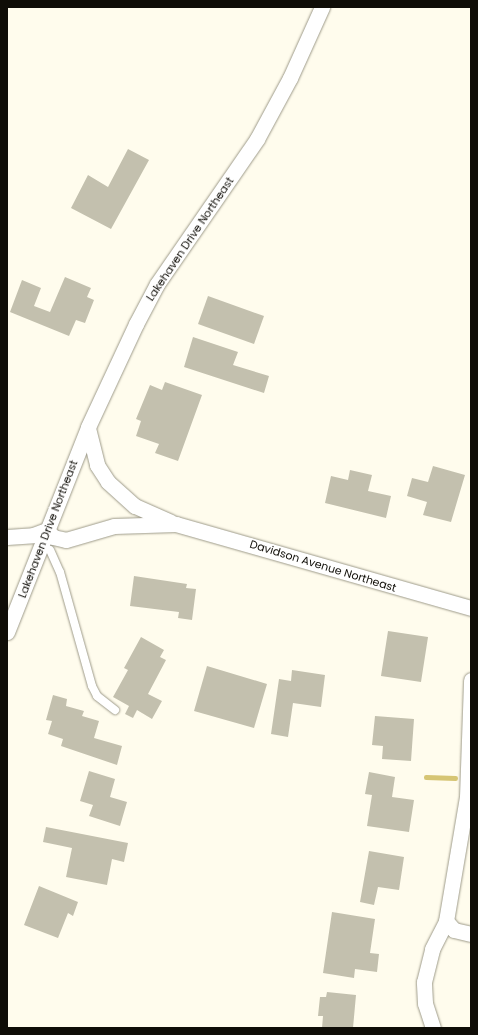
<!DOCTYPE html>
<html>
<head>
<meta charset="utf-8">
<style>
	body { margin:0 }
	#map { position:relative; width:478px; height:1035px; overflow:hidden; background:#fffced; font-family:Poppins,sans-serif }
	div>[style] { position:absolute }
	.stream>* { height:4.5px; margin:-2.25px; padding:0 2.25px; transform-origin:2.25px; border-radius:2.25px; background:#d6c574 }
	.building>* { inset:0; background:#c3c0ae }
	.roads { filter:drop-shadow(0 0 1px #9e9b8a) drop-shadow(0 0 1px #9e9b8a) }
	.service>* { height:8px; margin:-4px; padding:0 4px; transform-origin:4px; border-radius:4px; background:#fff }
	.minor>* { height:15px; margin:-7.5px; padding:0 7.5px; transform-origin:7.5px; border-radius:7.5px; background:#fff }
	span { translate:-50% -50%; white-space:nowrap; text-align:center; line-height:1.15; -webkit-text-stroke:3px #fff; paint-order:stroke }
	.street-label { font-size:11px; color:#0f0d07 }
	.frame { position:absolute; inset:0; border:8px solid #0f0d07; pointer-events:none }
</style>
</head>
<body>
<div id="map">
	<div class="stream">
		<div style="left:426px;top:777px;width:29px;rotate:2deg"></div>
	</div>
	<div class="building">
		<div style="clip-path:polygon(128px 149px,149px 160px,111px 229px,71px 208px,88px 175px,108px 187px)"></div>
		<div style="clip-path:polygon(65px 277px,91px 288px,87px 297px,94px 300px,85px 323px,76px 320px,69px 336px,10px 312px,22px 280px,41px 288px,34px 306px,50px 312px)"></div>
		<div style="clip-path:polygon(208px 296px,264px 316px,254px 344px,198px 324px)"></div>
		<div style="clip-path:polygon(193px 337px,238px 352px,233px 365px,269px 376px,264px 393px,184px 367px)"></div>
		<div style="clip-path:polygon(165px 382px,202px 395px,178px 461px,155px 453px,159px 444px,136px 436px,141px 421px,136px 419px,150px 385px,162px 390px)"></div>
		<div style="clip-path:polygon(433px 466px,465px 475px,451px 522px,423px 515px,427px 502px,407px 496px,412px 478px,428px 482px)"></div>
		<div style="clip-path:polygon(350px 470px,372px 475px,368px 491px,391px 496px,386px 518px,325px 503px,331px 476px,348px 480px)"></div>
		<div style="clip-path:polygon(134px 576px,187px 584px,186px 588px,196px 589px,192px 620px,178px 618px,179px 612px,130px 606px)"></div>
		<div style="clip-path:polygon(388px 631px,428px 637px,421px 682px,381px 676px)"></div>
		<div style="clip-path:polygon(141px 637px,164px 650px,160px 657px,166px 660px,148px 694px,162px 701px,152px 719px,137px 710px,133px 718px,125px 714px,129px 706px,113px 697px,128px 670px,124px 668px)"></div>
		<div style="clip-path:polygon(207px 666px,267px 684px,254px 728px,194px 711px)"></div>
		<div style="clip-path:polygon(292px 670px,325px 675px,321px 707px,293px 703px,288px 737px,271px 734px,279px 679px,291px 681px)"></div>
		<div style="clip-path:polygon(53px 695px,67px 699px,66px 706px,84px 711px,82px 716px,99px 721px,94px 738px,122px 746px,117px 765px,61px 746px,63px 739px,48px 734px,52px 721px,46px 720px)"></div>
		<div style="clip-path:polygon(375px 716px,414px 719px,411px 761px,382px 759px,383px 746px,372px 745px)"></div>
		<div style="clip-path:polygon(89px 771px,115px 779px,110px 797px,127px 802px,120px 826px,89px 816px,93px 805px,80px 801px)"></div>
		<div style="clip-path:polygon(369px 772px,395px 777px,392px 797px,414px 800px,409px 832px,367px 826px,372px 795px,365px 794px)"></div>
		<div style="clip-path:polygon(46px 827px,128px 843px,124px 862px,112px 859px,107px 885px,66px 877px,72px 848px,43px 842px)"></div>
		<div style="clip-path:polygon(369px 851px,404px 857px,399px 890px,378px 887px,374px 905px,360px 902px)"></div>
		<div style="clip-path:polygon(39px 886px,78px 902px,73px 916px,68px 913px,58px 938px,24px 925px)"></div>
		<div style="clip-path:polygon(332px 912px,375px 919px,370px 953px,379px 954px,377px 972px,355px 969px,354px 978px,323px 973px)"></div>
		<div style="clip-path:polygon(327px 992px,356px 995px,353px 1028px,322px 1028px,323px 1016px,318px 1016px,320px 997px,326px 997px)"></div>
	</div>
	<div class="roads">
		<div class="service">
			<div style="left:50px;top:550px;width:24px;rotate:66deg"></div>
			<div style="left:60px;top:572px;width:118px;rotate:74.3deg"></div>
			<div style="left:92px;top:686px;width:11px;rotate:63deg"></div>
			<div style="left:97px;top:696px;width:23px;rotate:38deg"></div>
		</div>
		<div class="minor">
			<div style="left:88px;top:428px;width:38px;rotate:76deg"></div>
			<div style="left:97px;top:465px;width:20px;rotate:57deg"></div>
			<div style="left:108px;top:482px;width:36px;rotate:42deg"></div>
			<div style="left:135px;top:506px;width:39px;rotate:24deg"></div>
			<div style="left:47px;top:530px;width:9px;rotate:49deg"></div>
			<div style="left:53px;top:537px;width:13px;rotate:13deg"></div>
			<div style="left:66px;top:540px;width:50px;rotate:-16.3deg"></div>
			<div style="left:114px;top:526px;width:62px;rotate:-1.8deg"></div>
			<div style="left:176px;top:524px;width:307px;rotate:15.9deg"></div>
			<div style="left:7px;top:537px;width:26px;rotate:-4deg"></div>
			<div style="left:33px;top:535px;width:15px;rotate:-20deg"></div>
			<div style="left:7px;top:632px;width:220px;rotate:-68.4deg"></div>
			<div style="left:88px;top:427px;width:114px;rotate:-65deg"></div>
			<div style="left:136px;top:324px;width:45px;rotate:-62.3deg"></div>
			<div style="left:157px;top:284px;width:176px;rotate:-55.4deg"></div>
			<div style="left:257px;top:139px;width:69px;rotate:-61.6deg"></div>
			<div style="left:290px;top:78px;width:78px;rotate:-65.7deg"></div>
			<div style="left:446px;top:921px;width:12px;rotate:48deg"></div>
			<div style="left:454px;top:930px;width:17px;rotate:13deg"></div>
			<div style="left:433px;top:1028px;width:26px;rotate:-108deg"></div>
			<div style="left:425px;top:1003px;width:21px;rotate:-93deg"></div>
			<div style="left:424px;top:982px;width:34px;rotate:-76deg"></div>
			<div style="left:432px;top:949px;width:31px;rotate:-63deg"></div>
			<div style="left:446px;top:921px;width:126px;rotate:-80.4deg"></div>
			<div style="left:467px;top:797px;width:117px;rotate:-88deg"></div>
		</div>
	</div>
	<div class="street-label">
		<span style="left:190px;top:239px;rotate:-56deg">Lakehaven Drive Northeast</span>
		<span style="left:48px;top:529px;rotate:-69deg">Lakehaven Drive Northeast</span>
		<span style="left:323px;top:566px;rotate:17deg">Davidson Avenue Northeast</span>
	</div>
	<div class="frame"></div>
</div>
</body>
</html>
